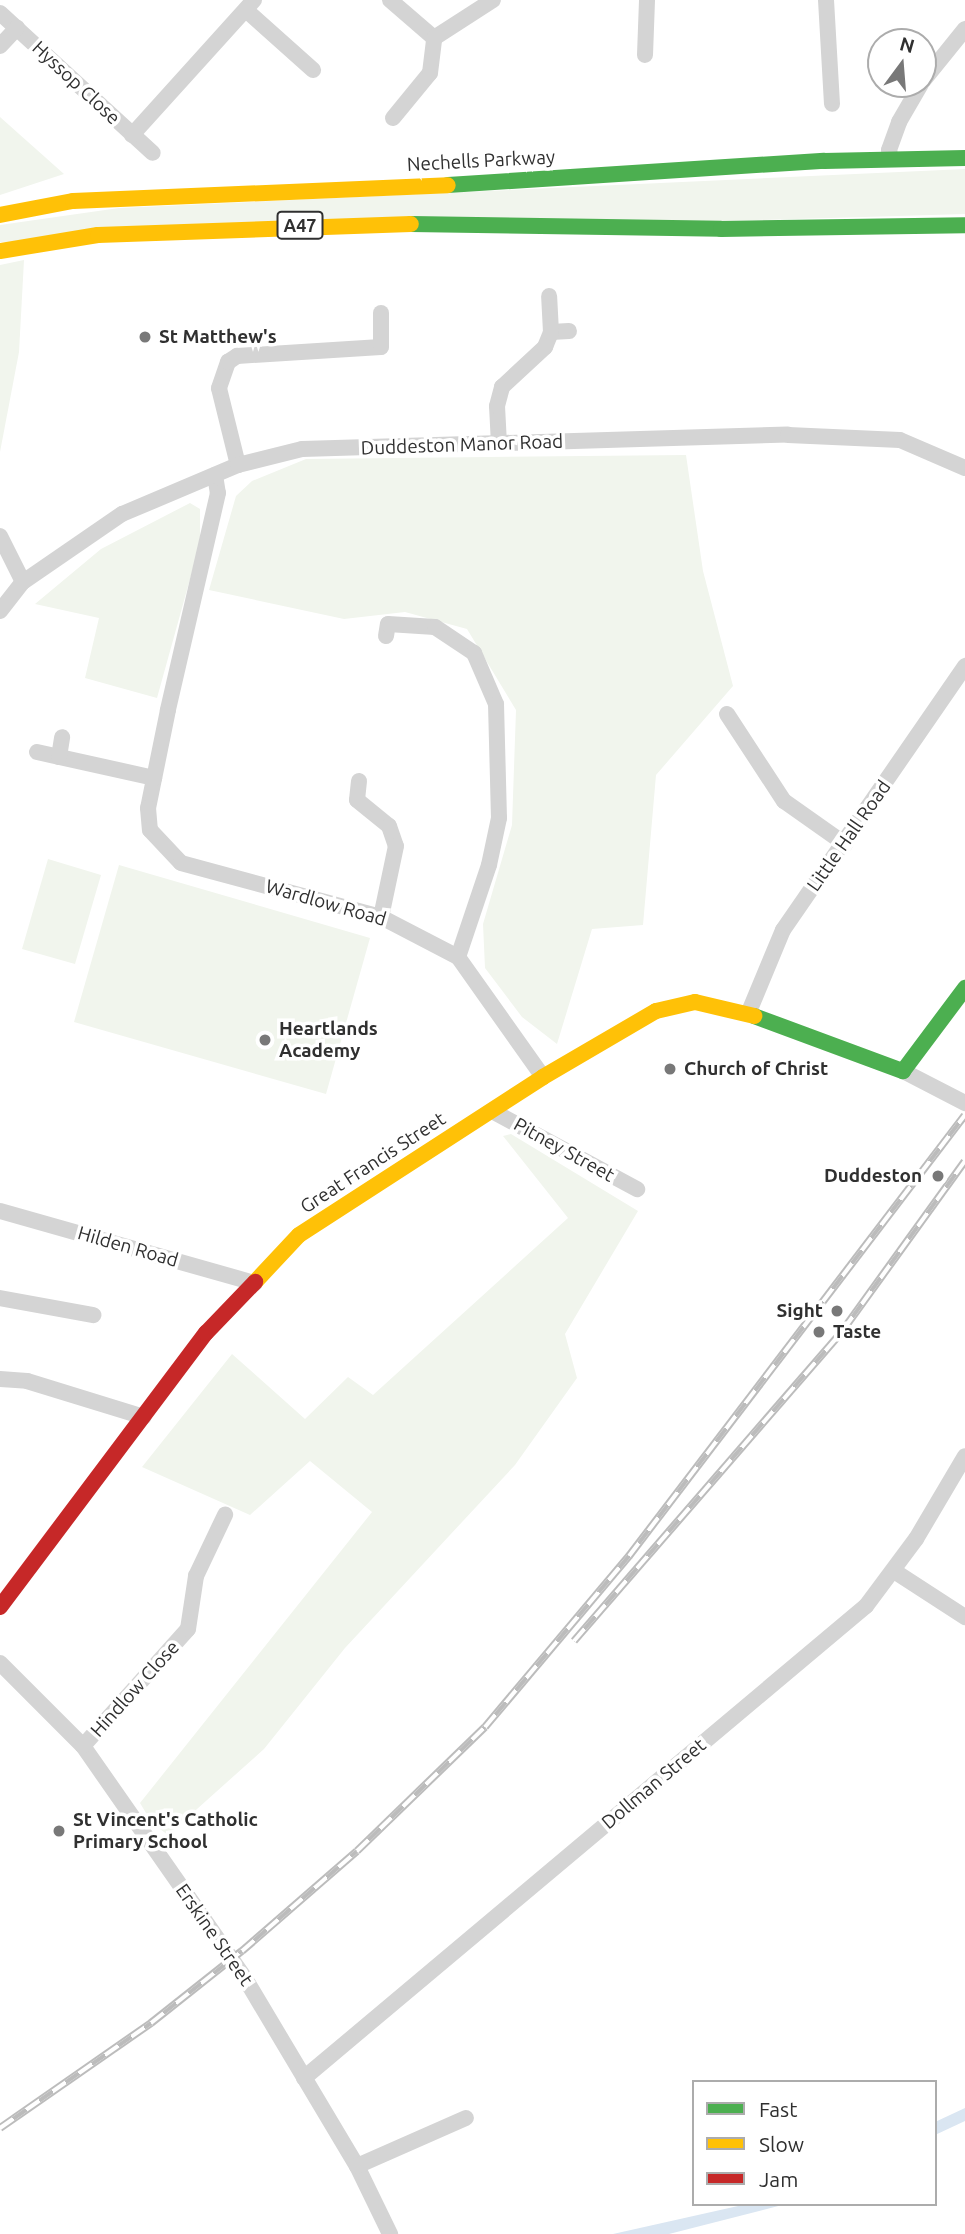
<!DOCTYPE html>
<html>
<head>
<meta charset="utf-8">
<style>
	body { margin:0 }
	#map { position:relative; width:965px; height:2234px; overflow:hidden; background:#fff; font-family:Ubuntu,sans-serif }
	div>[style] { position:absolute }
	.green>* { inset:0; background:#f1f5ed }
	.water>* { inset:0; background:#dae6f2 }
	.street>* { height:16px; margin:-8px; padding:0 8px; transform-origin:8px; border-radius:8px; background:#d4d4d4 }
	.fast>* { height:16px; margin:-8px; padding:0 8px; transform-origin:8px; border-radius:8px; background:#4caf50 }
	.slow>* { height:16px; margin:-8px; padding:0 8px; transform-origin:8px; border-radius:8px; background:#ffc107 }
	.jam>* { height:16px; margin:-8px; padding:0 8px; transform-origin:8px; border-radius:8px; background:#c62828 }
	.rail>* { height:8px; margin-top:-4px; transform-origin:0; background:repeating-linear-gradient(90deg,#fff 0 16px,#bcbcbc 0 32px); box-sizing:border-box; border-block:2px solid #bcbcbc }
	.dots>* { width:19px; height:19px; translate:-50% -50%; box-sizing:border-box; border:4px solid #fff; border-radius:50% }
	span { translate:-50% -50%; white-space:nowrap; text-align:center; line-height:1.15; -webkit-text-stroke:7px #fff; paint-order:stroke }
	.shield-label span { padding:2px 5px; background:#fff; border:2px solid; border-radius:5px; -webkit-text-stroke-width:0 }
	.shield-label { font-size:18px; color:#303030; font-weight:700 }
	.street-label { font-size:19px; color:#303030 }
	.poi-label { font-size:19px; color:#303030; font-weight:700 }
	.left { translate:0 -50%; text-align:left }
	.right { translate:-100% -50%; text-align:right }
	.legend { position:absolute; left:692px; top:2080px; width:245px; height:126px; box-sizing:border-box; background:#fff; border:2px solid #acacac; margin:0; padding:9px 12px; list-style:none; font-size:21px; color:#303030 }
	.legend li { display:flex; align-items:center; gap:14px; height:35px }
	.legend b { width:35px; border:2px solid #acacac }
	.north { position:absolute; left:867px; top:28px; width:70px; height:70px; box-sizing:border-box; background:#fff; border:2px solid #acacac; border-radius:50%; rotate:16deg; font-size:19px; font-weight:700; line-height:28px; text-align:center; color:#303030 }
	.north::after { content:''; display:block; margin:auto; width:24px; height:32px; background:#787878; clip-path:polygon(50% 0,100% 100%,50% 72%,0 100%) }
</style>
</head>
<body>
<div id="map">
	<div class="green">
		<div style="clip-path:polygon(0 117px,64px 174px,0 195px)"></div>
		<div style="clip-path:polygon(965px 169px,965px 214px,0 242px,0 225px,119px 208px)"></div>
		<div style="clip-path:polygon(24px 260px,19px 352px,0 452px,0 265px)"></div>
		<div style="clip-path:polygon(686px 455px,703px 571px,733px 686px,656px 775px,643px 925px,592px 929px,557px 1044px,522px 1017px,485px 968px,483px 924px,512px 825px,516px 710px,467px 629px,405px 612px,344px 619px,209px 590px,236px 496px,252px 481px,306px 459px)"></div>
		<div style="clip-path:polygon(190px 503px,200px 509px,200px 543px,157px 698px,85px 678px,99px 618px,35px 604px,101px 549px)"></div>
		<div style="clip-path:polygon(48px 859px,101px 875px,75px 964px,22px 949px)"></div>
		<div style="clip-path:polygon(119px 865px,370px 938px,326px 1094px,74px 1022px)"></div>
		<div style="clip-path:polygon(511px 1134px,638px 1211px,565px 1334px,577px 1378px,515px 1465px,345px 1648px,264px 1749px,168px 1835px,152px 1823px,140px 1803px,372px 1512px,310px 1461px,250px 1515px,142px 1467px,232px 1354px,305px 1419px,348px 1377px,373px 1395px,568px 1218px,503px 1136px)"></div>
	</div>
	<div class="water">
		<div style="clip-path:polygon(965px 2108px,965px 2121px,935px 2135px,935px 2122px)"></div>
		<div style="clip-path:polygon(747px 2204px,786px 2204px,669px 2234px,613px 2234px)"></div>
	</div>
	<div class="street">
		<div style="left:390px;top:0;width:58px;rotate:40.8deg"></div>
		<div style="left:826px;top:0;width:104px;rotate:86.7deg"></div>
		<div style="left:246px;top:10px;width:90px;rotate:41.8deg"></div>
		<div style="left:0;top:13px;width:207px;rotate:42.5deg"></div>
		<div style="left:434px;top:38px;width:70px;rotate:-32.8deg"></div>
		<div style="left:0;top:46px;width:25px;rotate:-47deg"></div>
		<div style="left:645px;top:55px;width:55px;rotate:-87.9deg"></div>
		<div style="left:923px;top:81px;width:67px;rotate:-51.1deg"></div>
		<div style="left:393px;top:118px;width:58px;rotate:-50.6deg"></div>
		<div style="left:430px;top:73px;width:35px;rotate:-83deg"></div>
		<div style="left:132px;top:135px;width:182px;rotate:-47.9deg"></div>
		<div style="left:891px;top:159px;width:9px;rotate:-103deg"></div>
		<div style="left:889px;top:150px;width:30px;rotate:-70deg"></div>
		<div style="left:899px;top:122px;width:44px;rotate:-59.9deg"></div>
		<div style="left:551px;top:332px;width:18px;rotate:-3deg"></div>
		<div style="left:499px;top:444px;width:38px;rotate:-93deg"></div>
		<div style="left:497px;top:406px;width:20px;rotate:-75deg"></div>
		<div style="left:502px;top:387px;width:59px;rotate:-42.9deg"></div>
		<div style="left:545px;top:347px;width:16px;rotate:-68deg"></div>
		<div style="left:551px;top:332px;width:36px;rotate:-93deg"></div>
		<div style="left:238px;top:465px;width:79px;rotate:-103.9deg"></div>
		<div style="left:219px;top:388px;width:28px;rotate:-71deg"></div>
		<div style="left:228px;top:362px;width:11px;rotate:-34deg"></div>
		<div style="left:237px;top:356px;width:144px;rotate:-3.6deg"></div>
		<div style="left:381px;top:347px;width:34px;rotate:-90deg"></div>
		<div style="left:215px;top:475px;width:18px;rotate:81deg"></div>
		<div style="left:218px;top:493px;width:223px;rotate:103deg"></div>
		<div style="left:168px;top:710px;width:100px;rotate:101.5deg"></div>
		<div style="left:148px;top:808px;width:22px;rotate:85deg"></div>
		<div style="left:150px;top:830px;width:45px;rotate:46.8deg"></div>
		<div style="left:181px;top:863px;width:207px;rotate:15.1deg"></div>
		<div style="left:381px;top:917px;width:87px;rotate:27.5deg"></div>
		<div style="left:458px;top:957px;width:147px;rotate:54.7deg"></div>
		<div style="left:0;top:536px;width:51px;rotate:63.4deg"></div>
		<div style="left:0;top:611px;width:37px;rotate:-52deg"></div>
		<div style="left:23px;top:582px;width:120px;rotate:-34.5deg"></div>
		<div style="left:122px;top:514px;width:126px;rotate:-22.9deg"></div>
		<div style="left:238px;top:465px;width:66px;rotate:-14deg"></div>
		<div style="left:302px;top:449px;width:486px;rotate:-1.7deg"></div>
		<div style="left:788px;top:435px;width:112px;rotate:2.6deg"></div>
		<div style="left:900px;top:440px;width:71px;rotate:23.3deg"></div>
		<div style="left:386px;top:636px;width:12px;rotate:-81deg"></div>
		<div style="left:388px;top:624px;width:47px;rotate:3.7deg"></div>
		<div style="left:435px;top:627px;width:47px;rotate:33.7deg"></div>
		<div style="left:474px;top:653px;width:56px;rotate:66.7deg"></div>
		<div style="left:496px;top:704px;width:114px;rotate:88.5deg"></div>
		<div style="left:499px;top:818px;width:48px;rotate:102deg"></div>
		<div style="left:489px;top:865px;width:97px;rotate:108.6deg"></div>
		<div style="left:727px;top:714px;width:104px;rotate:56.8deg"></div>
		<div style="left:784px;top:801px;width:75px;rotate:35.2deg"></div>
		<div style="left:37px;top:752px;width:120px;rotate:12.5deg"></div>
		<div style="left:59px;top:757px;width:20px;rotate:-81deg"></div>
		<div style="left:359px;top:781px;width:19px;rotate:96deg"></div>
		<div style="left:357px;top:800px;width:41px;rotate:39.1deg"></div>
		<div style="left:389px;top:826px;width:21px;rotate:71deg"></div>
		<div style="left:396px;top:846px;width:73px;rotate:101.9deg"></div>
		<div style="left:748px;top:1014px;width:91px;rotate:-67.4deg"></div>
		<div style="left:783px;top:930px;width:321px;rotate:-55.4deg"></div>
		<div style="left:903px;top:1071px;width:70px;rotate:27.3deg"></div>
		<div style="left:492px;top:1111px;width:165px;rotate:28.3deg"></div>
		<div style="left:0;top:1211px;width:265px;rotate:15.8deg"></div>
		<div style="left:0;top:1298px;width:95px;rotate:10.4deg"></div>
		<div style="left:0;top:1379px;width:27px;rotate:4deg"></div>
		<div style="left:27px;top:1381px;width:122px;rotate:17.1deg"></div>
		<div style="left:894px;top:1571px;width:85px;rotate:32.9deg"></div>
		<div style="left:0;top:1663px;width:117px;rotate:45deg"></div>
		<div style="left:83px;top:1746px;width:285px;rotate:55.1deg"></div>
		<div style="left:246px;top:1980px;width:217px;rotate:59.2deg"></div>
		<div style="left:357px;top:2166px;width:76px;rotate:64.1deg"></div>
		<div style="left:83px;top:1746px;width:157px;rotate:-48.1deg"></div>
		<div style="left:188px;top:1629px;width:54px;rotate:-81.4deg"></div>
		<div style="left:196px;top:1576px;width:68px;rotate:-64.6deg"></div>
		<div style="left:304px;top:2078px;width:734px;rotate:-40.03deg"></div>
		<div style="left:866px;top:1606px;width:84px;rotate:-53.3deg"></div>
		<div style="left:916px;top:1539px;width:96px;rotate:-59.4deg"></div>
		<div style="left:357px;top:2166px;width:119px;rotate:-23.8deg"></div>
	</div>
	<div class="fast">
		<div style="left:448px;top:185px;width:377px;rotate:-3.7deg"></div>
		<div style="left:824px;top:161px;width:141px;rotate:-1.2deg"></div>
		<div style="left:411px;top:224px;width:310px;rotate:0.9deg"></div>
		<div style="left:721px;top:229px;width:244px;rotate:-0.9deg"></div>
		<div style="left:754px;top:1016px;width:159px;rotate:20.3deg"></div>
		<div style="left:903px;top:1071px;width:104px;rotate:-53.2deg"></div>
	</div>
	<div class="slow">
		<div style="left:0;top:215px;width:74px;rotate:-10.9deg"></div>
		<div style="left:73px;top:201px;width:375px;rotate:-2.4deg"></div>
		<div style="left:0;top:251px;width:99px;rotate:-9.3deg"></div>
		<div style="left:98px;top:235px;width:313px;rotate:-2deg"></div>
		<div style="left:255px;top:1282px;width:64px;rotate:-46.9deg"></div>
		<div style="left:299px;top:1235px;width:291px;rotate:-32.9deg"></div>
		<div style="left:543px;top:1077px;width:131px;rotate:-30.3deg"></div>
		<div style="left:656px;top:1011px;width:40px;rotate:-13deg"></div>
		<div style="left:695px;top:1002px;width:61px;rotate:13.3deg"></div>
	</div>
	<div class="jam">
		<div style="left:0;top:1607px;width:343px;rotate:-53.1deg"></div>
		<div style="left:206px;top:1333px;width:71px;rotate:-46.1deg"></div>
	</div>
	<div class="rail">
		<div style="left:574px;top:1641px;width:411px;rotate:-49.1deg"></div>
		<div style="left:843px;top:1330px;width:208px;rotate:-54.2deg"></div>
		<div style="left:0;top:2128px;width:184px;rotate:-34.8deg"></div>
		<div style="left:151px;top:2023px;width:116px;rotate:-38.4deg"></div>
		<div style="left:242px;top:1951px;width:152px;rotate:-41deg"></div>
		<div style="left:357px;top:1851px;width:178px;rotate:-44.1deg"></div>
		<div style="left:485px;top:1727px;width:224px;rotate:-49.9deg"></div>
		<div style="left:629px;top:1556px;width:554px;rotate:-52.7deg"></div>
	</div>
	<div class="dots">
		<div style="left:145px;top:337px;background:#787878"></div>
		<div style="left:265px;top:1040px;background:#787878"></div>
		<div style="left:670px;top:1069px;background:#787878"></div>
		<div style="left:938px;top:1176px;background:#787878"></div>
		<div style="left:837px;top:1311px;background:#787878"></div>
		<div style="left:819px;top:1332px;background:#787878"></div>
		<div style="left:59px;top:1831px;background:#787878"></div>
	</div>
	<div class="shield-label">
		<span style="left:300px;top:225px">A47</span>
	</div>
	<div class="street-label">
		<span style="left:76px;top:83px;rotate:43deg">Hyssop Close</span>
		<span style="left:481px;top:161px;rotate:-3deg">Nechells Parkway</span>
		<span style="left:462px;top:445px;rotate:-2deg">Duddeston Manor Road</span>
		<span style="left:849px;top:836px;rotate:-55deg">Little Hall Road</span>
		<span style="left:326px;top:903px;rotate:16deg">Wardlow Road</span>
		<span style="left:564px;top:1150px;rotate:29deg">Pitney Street</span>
		<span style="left:373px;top:1163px;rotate:-33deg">Great Francis Street</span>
		<span style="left:128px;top:1247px;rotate:16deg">Hilden Road</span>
		<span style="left:135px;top:1689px;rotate:-48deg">Hindlow Close</span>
		<span style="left:654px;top:1784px;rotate:-40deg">Dollman Street</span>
		<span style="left:214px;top:1935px;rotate:55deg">Erskine Street</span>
	</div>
	<div class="poi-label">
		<span class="left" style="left:159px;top:337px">St Matthew's</span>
		<span class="left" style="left:279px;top:1040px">Heartlands<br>Academy</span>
		<span class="left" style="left:684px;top:1069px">Church of Christ</span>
		<span class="right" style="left:922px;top:1176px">Duddeston</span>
		<span class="right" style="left:823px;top:1311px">Sight</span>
		<span class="left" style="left:833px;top:1332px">Taste</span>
		<span class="left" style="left:73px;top:1831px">St Vincent's Catholic<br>Primary School</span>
	</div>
	<ul class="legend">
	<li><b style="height:9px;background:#4caf50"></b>Fast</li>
	<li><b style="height:9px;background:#ffc107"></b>Slow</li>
	<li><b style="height:9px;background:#c62828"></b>Jam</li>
	</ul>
	<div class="north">N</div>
</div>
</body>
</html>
